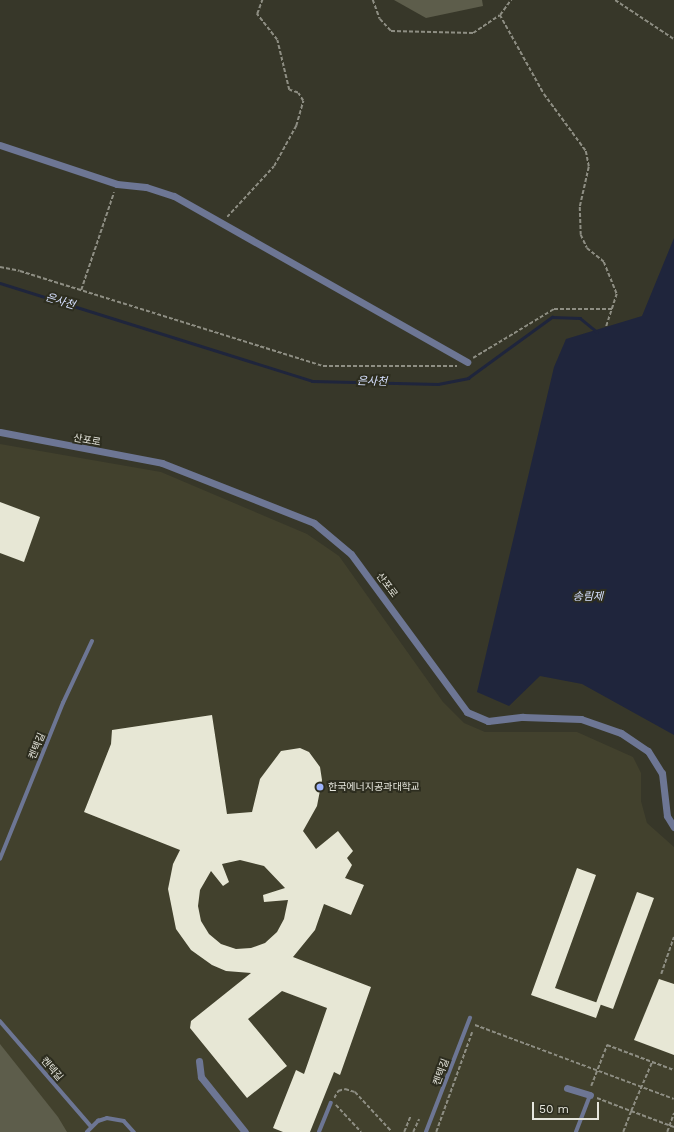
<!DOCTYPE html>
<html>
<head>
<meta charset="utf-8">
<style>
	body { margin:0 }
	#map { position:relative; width:674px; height:1132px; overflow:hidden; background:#373729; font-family:"Work Sans","Noto Sans KR",sans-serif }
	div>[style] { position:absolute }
	.built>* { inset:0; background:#42412d }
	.green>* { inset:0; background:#5d5d4b }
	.water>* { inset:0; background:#1f253c }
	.stream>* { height:2.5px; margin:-1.25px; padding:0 1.25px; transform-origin:1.25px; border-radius:1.25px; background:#1f253c }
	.building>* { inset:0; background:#e7e7d5 }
	.path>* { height:1.5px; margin-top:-0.75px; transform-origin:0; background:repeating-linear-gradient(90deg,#8e8e83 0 4px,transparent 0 6px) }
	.lane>* { height:3.5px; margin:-1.75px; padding:0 1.75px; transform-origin:1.75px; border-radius:1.75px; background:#6d7694 }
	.street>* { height:7px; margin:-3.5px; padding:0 3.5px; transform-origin:3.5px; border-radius:3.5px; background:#6d7694 }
	.dots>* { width:11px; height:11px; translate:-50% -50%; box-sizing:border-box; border:2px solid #2d2d1f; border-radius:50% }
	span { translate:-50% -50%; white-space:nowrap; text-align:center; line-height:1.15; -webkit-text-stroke:4px #2d2d1f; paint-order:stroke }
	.street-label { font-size:10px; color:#e6e6dd }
	.poi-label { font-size:10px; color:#e6e6dd }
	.left { translate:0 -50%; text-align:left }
	.water-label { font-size:11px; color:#d6e0ff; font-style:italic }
	.scale { position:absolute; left:532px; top:1102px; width:67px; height:18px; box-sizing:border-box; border:2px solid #e6e6dd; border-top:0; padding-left:5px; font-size:12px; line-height:14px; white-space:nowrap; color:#e6e6dd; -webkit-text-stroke:3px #2d2d1f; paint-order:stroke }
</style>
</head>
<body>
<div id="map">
	<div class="built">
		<div style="clip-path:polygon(0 444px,161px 472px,307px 534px,339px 556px,443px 702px,464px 723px,485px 732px,577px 732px,633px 757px,641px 773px,641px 801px,647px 823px,674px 847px,674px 1132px,0 1132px)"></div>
	</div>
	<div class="green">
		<div style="clip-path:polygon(394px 0,482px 0,483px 6px,426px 18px)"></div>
		<div style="clip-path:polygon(0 1044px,58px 1117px,67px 1132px,0 1132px)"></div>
	</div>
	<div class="water">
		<div style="clip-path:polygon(674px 238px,674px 735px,582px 684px,540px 676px,509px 706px,477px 692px,554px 367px,566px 339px,642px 316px)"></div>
	</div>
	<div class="stream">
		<div style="left:0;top:283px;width:327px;rotate:17.4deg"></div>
		<div style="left:312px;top:381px;width:126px;rotate:1.4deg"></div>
		<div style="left:438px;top:384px;width:31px;rotate:-11deg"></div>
		<div style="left:468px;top:378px;width:104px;rotate:-36deg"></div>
		<div style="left:552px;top:317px;width:28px;rotate:2deg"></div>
		<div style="left:580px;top:318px;width:22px;rotate:39deg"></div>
	</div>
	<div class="building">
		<div style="clip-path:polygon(0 502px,40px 517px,24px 562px,0 553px)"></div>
		<div style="clip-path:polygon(evenodd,212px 715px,227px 814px,252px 812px,260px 779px,281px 751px,300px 748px,309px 752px,320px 767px,322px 780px,317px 806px,303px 831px,316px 849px,338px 831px,353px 851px,347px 858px,352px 865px,345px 878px,364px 885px,351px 915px,324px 904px,315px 930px,293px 957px,371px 987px,340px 1075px,334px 1072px,310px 1132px,283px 1132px,273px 1128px,296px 1070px,304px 1074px,327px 1008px,282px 991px,248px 1019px,287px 1066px,247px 1098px,190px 1028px,191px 1021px,251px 973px,226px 971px,212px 965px,191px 950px,176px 929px,168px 889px,173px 864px,180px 850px,84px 812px,111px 744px,112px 730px,212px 715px,240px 860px,264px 866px,285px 888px,263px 895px,264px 902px,288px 900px,284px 919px,277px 932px,265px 943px,251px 948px,236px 949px,221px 944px,209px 934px,201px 921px,198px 906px,200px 890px,211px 871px,223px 886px,229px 882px,222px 864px,240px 860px)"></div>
		<div style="clip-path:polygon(577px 868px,596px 875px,555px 988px,601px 1004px,596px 1018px,531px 995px)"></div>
		<div style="clip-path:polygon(637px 892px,654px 898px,613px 1009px,596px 1003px)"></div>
		<div style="clip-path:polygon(659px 979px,674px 984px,674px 1055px,634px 1040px)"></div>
	</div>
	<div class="path">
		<div style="left:373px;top:0;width:20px;rotate:70deg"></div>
		<div style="left:380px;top:19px;width:16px;rotate:47deg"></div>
		<div style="left:391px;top:31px;width:82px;rotate:1.4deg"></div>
		<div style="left:473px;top:33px;width:32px;rotate:-34deg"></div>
		<div style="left:500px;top:15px;width:19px;rotate:-54deg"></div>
		<div style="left:615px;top:0;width:71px;rotate:33.5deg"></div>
		<div style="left:500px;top:15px;width:90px;rotate:60.9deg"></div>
		<div style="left:544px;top:94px;width:71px;rotate:53.6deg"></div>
		<div style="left:586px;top:151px;width:16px;rotate:79deg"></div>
		<div style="left:589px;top:167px;width:41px;rotate:102.7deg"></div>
		<div style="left:580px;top:207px;width:28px;rotate:88deg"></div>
		<div style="left:581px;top:235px;width:14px;rotate:65deg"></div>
		<div style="left:587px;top:248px;width:22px;rotate:39deg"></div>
		<div style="left:604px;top:262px;width:35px;rotate:68deg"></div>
		<div style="left:617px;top:294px;width:35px;rotate:108deg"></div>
		<div style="left:227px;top:217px;width:69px;rotate:-47.3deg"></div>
		<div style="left:274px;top:166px;width:46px;rotate:-61.2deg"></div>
		<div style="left:296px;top:126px;width:26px;rotate:-74deg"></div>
		<div style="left:303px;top:101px;width:9px;rotate:-122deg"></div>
		<div style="left:298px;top:93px;width:9px;rotate:-162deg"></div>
		<div style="left:289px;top:90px;width:51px;rotate:-103.5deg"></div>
		<div style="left:277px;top:40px;width:33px;rotate:-128deg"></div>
		<div style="left:257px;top:14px;width:15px;rotate:-70deg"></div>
		<div style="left:0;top:267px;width:20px;rotate:11deg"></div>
		<div style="left:20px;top:271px;width:318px;rotate:17.4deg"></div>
		<div style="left:323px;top:366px;width:134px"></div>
		<div style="left:81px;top:290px;width:103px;rotate:-71.4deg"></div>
		<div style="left:473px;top:358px;width:95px;rotate:-31.2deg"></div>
		<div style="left:554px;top:309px;width:58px"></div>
		<div style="left:661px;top:974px;width:39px;rotate:-71deg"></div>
		<div style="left:475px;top:1025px;width:212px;rotate:20.4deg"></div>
		<div style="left:591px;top:1086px;width:44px;rotate:-68.7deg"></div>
		<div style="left:607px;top:1045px;width:72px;rotate:20.5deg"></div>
		<div style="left:334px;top:1098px;width:8px;rotate:-60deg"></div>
		<div style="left:338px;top:1091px;width:7px;rotate:-16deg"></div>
		<div style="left:345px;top:1089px;width:10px;rotate:17deg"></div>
		<div style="left:355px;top:1092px;width:54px;rotate:47.2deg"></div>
		<div style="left:597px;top:1098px;width:36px;rotate:21deg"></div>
		<div style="left:631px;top:1111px;width:53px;rotate:-66.8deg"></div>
		<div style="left:336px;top:1105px;width:37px;rotate:47deg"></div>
		<div style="left:404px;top:1132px;width:18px;rotate:-68deg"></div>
		<div style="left:413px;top:1132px;width:14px;rotate:-65deg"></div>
		<div style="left:436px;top:1132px;width:106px;rotate:-70.2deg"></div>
		<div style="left:623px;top:1132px;width:22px;rotate:-69deg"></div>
		<div style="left:631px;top:1111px;width:46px;rotate:20.4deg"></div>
		<div style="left:667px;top:1132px;width:20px;rotate:-70deg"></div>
	</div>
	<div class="lane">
		<div style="left:0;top:859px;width:168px;rotate:-68deg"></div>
		<div style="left:63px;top:703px;width:68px;rotate:-64.9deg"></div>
		<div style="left:0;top:1021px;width:139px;rotate:49.1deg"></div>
		<div style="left:87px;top:1132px;width:16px;rotate:-45deg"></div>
		<div style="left:98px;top:1121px;width:9px;rotate:-18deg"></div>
		<div style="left:107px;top:1118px;width:17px;rotate:10deg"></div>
		<div style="left:124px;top:1121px;width:15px;rotate:48deg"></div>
		<div style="left:319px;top:1132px;width:31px;rotate:-68deg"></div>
		<div style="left:426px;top:1132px;width:122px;rotate:-68.9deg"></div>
		<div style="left:576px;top:1132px;width:40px;rotate:-69deg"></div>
	</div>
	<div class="street">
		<div style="left:0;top:145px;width:123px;rotate:18.4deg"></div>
		<div style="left:117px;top:184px;width:29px;rotate:6deg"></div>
		<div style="left:146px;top:187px;width:29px;rotate:18deg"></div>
		<div style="left:174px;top:196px;width:337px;rotate:29.5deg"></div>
		<div style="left:0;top:432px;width:165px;rotate:10.8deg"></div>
		<div style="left:162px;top:463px;width:163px;rotate:21.5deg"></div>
		<div style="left:314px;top:523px;width:48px;rotate:40deg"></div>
		<div style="left:351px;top:554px;width:196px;rotate:53.7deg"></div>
		<div style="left:467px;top:712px;width:23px;rotate:23deg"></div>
		<div style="left:488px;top:721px;width:35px;rotate:-7deg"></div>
		<div style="left:523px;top:717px;width:58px;rotate:2deg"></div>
		<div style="left:581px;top:719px;width:42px;rotate:19.3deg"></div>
		<div style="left:621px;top:733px;width:32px;rotate:34deg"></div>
		<div style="left:648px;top:751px;width:26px;rotate:58deg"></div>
		<div style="left:662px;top:773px;width:43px;rotate:83.4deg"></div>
		<div style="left:667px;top:816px;width:13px;rotate:58deg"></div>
		<div style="left:199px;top:1061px;width:16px;rotate:83deg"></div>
		<div style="left:201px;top:1077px;width:70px;rotate:51.3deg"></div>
		<div style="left:567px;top:1088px;width:24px;rotate:17deg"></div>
	</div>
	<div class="dots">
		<div style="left:320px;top:787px;background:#9eb4fd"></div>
	</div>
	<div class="street-label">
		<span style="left:87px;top:440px;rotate:10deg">산포로</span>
		<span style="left:387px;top:585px;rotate:53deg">산포로</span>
		<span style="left:37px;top:746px;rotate:-68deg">켄텍길</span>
		<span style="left:52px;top:1069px;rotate:49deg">켄텍길</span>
		<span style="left:441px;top:1072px;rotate:-70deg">켄텍길</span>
	</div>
	<div class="poi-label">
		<span class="left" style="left:328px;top:787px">한국에너지공과대학교</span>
	</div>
	<div class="water-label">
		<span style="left:60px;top:302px;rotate:17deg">은사천</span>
		<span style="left:372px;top:382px;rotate:2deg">은사천</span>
		<span style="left:588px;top:597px">송림제</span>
	</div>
	<div class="scale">50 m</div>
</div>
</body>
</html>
